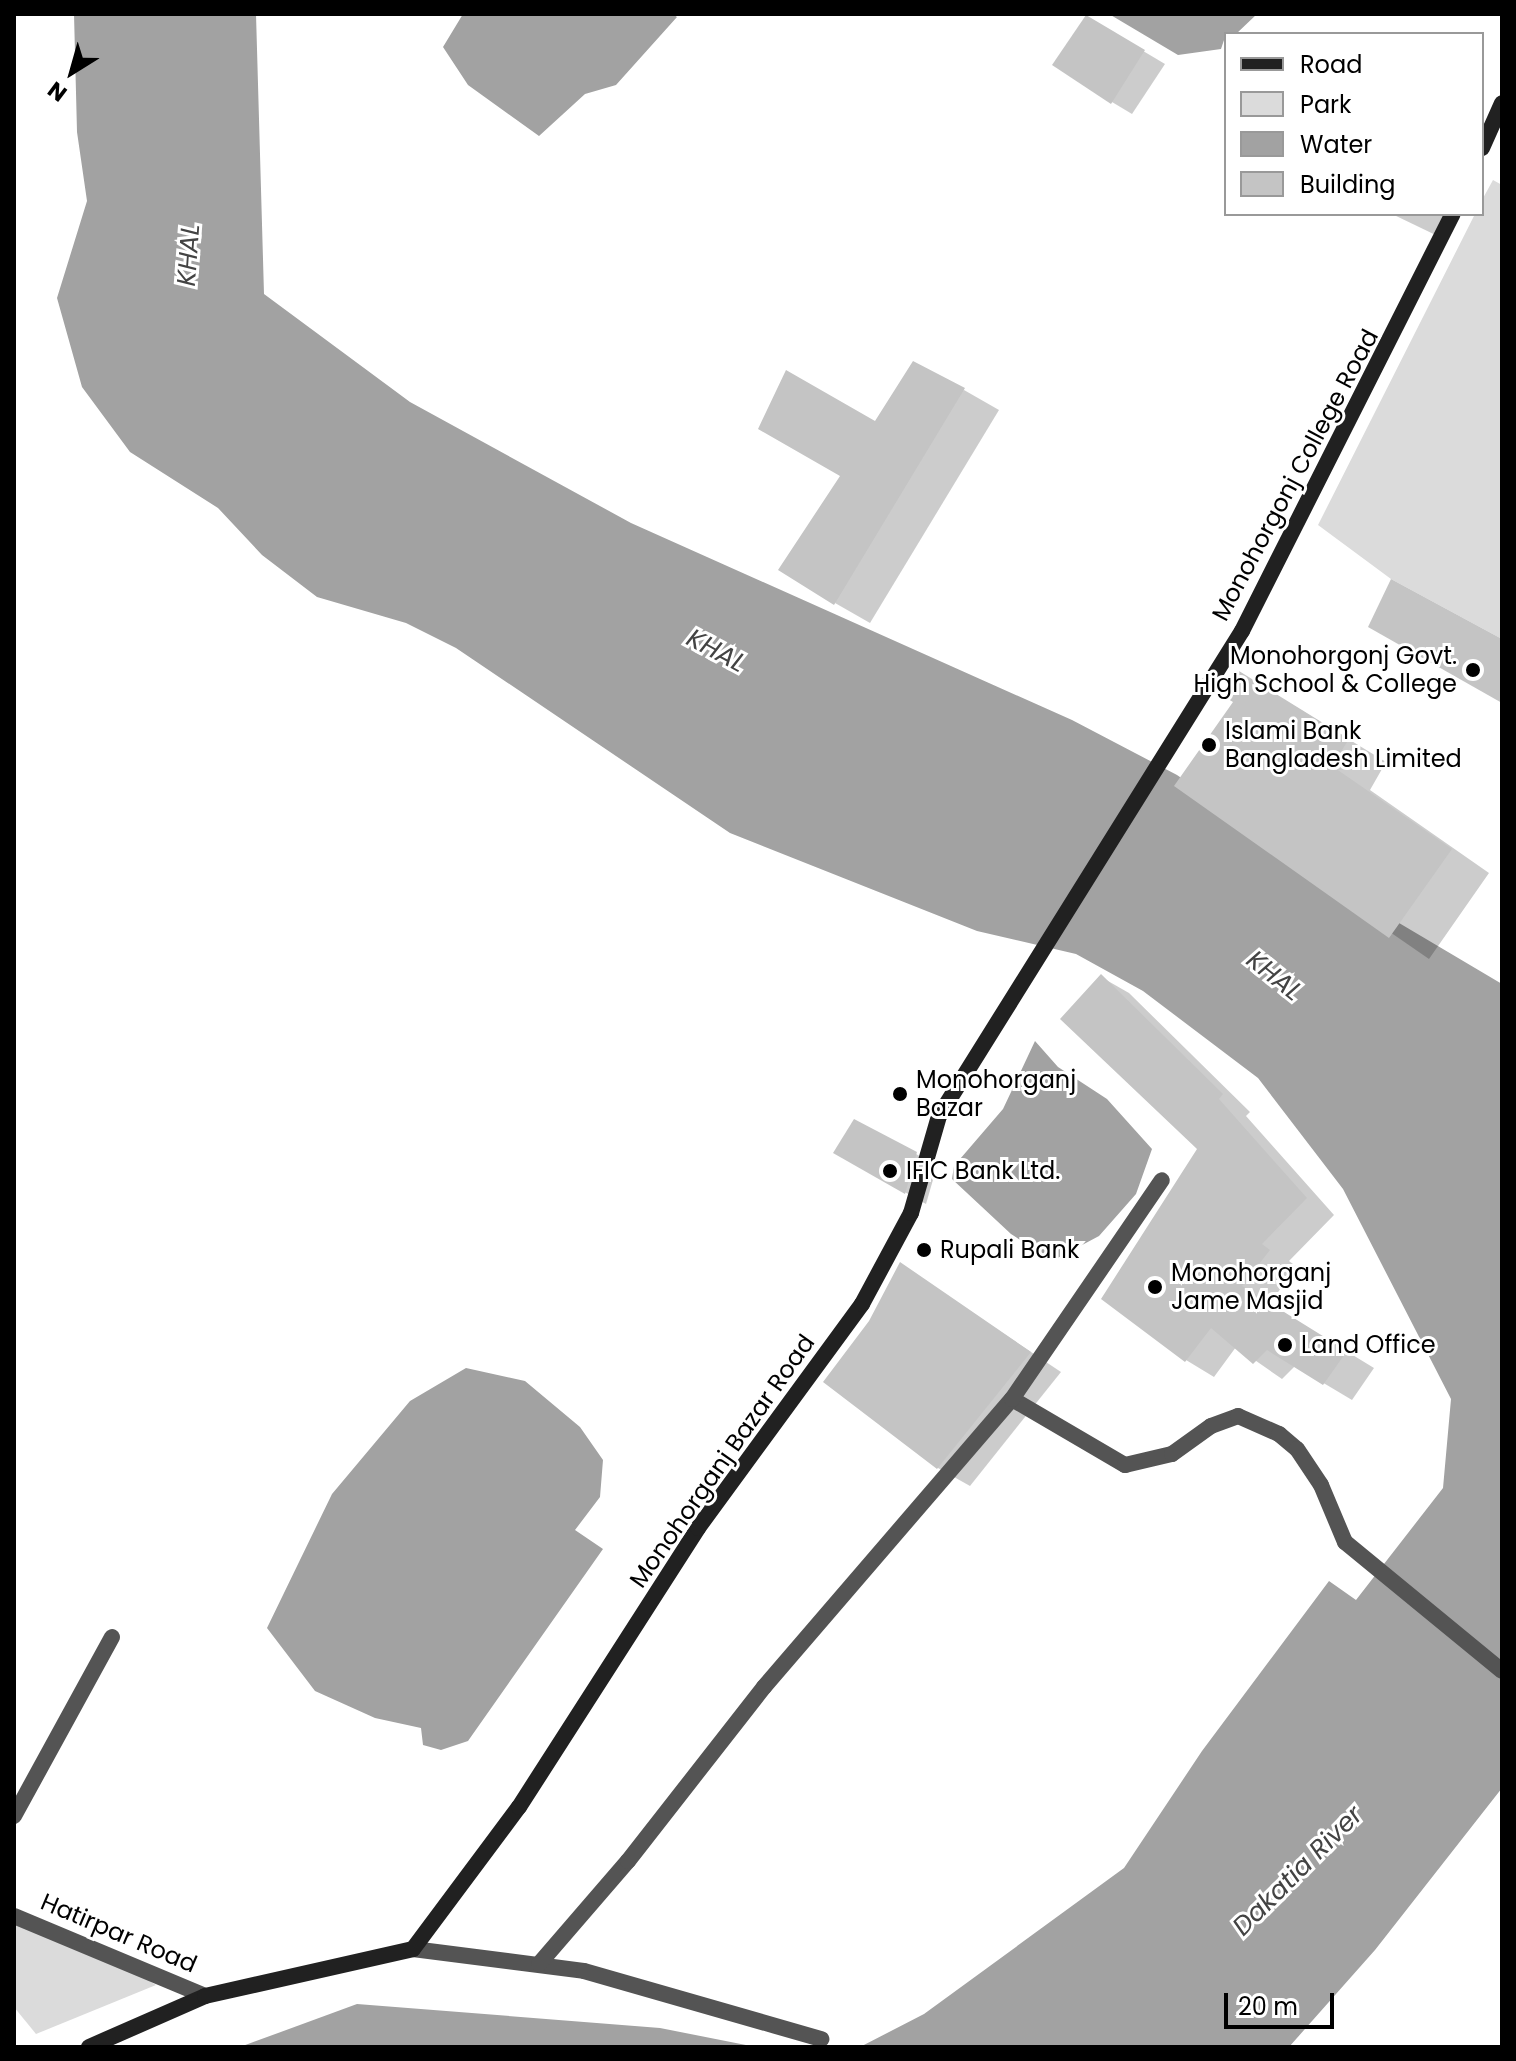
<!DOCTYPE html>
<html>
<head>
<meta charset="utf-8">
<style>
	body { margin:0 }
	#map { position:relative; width:1516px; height:2061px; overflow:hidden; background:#fff; font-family:Poppins,sans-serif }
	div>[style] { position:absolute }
	.green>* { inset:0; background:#dbdbdb }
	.water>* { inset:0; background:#a2a2a2 }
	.shadow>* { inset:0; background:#0003 }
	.building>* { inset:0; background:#c4c4c4 }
	.street>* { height:16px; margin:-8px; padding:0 8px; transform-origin:8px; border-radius:8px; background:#545454 }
	.secondary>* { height:16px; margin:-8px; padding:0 8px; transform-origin:8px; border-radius:8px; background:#212121 }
	.dots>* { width:22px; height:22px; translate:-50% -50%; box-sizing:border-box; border:4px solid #fff; border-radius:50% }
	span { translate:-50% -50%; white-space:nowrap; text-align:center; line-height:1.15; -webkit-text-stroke:6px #fff; paint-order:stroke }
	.street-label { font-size:24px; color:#000 }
	.poi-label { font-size:24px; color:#000 }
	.right { translate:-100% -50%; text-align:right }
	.left { translate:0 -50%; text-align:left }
	.water-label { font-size:26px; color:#434343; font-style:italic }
	.frame { position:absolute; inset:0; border:16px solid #000; pointer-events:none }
	.legend { position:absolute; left:1224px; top:32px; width:260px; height:184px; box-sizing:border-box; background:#fff; border:2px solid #999; margin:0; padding:10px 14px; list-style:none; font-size:24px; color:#000 }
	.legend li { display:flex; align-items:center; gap:16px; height:40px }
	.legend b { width:40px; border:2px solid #999 }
	.north { position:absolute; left:32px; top:32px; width:80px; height:80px; -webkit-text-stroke:6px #fff; paint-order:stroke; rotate:217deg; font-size:22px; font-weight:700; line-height:32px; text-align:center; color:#000 }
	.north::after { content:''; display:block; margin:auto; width:28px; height:36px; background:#000; clip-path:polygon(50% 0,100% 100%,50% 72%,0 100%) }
	.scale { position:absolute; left:1224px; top:1993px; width:110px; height:36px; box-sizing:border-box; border:4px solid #000; border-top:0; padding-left:10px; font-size:24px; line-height:28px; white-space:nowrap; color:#000; -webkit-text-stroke:6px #fff; paint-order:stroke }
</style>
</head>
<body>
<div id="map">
	<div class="green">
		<div style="clip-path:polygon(1493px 180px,1502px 185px,1502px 639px,1391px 579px,1318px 525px,1475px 214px,1482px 214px,1482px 200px)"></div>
		<div style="clip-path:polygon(14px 1919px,123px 1965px,156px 1985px,36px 2034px,14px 2007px)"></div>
	</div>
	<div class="water">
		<div style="clip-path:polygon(74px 14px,256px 14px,264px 294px,410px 402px,631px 523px,1072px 720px,1177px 775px,1340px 888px,1502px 984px,1502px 1788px,1375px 1950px,1289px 2047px,860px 2047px,924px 2014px,1124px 1868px,1202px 1751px,1329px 1581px,1356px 1600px,1443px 1488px,1451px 1399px,1343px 1189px,1258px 1078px,1143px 991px,1076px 954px,977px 931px,730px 833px,456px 648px,406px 623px,317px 597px,262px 555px,218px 508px,130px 452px,82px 387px,57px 298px,87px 201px,77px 132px)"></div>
		<div style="clip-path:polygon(463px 14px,673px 14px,677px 17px,616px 85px,585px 94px,539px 136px,468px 85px,443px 47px)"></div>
		<div style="clip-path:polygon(1109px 14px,1257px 14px,1236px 34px,1226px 34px,1221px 49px,1178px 55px)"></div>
		<div style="clip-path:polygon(1035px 1041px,1058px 1067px,1107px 1099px,1152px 1149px,1136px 1194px,1099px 1236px,1052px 1261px,1011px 1234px,952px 1179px,954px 1166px,1003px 1109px)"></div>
		<div style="clip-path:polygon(466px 1368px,525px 1381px,580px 1427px,603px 1460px,600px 1497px,575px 1530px,603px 1549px,468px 1741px,441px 1750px,423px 1745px,421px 1728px,375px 1718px,315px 1691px,267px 1628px,332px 1494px,410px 1401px)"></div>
		<div style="clip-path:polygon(357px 2004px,660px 2028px,756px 2047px,240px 2047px)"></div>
	</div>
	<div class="shadow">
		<div style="clip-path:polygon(1086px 17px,1165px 64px,1132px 114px,1112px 102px)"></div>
		<div style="clip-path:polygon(1392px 214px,1457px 214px,1446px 240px)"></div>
		<div style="clip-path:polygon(964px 390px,999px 410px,870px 623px,835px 603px,876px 424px)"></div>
		<div style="clip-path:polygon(1278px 696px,1386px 762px,1370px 790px,1489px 873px,1429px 959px,1177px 785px)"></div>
		<div style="clip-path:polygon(1101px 977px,1129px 993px,1250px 1112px,1246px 1116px,1334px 1215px,1289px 1261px,1297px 1267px,1269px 1304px,1374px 1368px,1352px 1400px,1295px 1366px,1282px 1379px,1236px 1347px,1214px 1377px,1186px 1360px,1200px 1148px)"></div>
		<div style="clip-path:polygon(835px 1153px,916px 1154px,937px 1166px,926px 1204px)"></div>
		<div style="clip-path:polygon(901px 1265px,1061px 1372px,970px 1486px,938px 1468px)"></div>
	</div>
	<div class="building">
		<div style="clip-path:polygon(1086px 15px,1145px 50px,1111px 104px,1052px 65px)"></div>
		<div style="clip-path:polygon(913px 361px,965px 388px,834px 605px,778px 570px,840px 476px,758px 429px,786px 370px,875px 421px)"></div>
		<div style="clip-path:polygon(1391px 579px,1502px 639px,1502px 703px,1368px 627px)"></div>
		<div style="clip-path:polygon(1239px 671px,1349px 739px,1332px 766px,1452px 849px,1389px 938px,1174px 786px,1233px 702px,1223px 696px)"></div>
		<div style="clip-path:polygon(1101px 974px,1223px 1094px,1219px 1099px,1307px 1198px,1262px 1244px,1270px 1250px,1242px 1286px,1347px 1351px,1323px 1385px,1267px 1350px,1253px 1364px,1211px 1328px,1185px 1362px,1101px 1299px,1197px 1149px,1060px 1019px)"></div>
		<div style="clip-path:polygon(854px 1119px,917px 1152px,905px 1194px,833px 1153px)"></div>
		<div style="clip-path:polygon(900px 1262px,1031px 1352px,937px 1469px,823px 1382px,869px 1321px)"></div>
	</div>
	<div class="street">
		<div style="left:1012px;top:1399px;width:131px;rotate:30.3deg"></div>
		<div style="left:1125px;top:1465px;width:48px;rotate:-13.2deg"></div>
		<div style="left:1172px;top:1454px;width:48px;rotate:-35.7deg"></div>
		<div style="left:1211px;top:1426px;width:29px;rotate:-20deg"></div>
		<div style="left:1238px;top:1416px;width:45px;rotate:23.7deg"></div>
		<div style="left:1279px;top:1434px;width:23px;rotate:40deg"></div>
		<div style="left:1297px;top:1449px;width:43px;rotate:56.3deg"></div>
		<div style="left:1321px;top:1485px;width:62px;rotate:67.2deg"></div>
		<div style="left:1345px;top:1542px;width:203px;rotate:39.4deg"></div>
		<div style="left:14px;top:1816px;width:204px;rotate:-61.3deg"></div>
		<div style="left:14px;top:1916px;width:207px;rotate:22.7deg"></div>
		<div style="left:413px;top:1949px;width:172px;rotate:7.3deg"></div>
		<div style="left:584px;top:1971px;width:247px;rotate:16deg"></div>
		<div style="left:539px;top:1964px;width:136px;rotate:-49.2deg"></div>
		<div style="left:628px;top:1861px;width:221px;rotate:-52deg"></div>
		<div style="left:764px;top:1687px;width:380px;rotate:-49.3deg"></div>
		<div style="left:1012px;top:1399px;width:265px;rotate:-55.6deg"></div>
	</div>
	<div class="secondary">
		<div style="left:1482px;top:148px;width:49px;rotate:-66deg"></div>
		<div style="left:89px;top:2047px;width:127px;rotate:-23.7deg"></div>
		<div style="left:205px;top:1996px;width:213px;rotate:-12.7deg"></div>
		<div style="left:413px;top:1949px;width:177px;rotate:-53.3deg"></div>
		<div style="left:519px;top:1807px;width:331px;rotate:-57.3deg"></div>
		<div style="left:698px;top:1528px;width:278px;rotate:-53.8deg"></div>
		<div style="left:862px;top:1304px;width:103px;rotate:-61.7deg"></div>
		<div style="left:911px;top:1213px;width:101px;rotate:-73.9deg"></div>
		<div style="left:939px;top:1116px;width:572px;rotate:-58.01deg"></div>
		<div style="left:1242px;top:631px;width:467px;rotate:-63.2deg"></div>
	</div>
	<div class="dots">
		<div style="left:1473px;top:670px;background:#000"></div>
		<div style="left:1209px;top:745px;background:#000"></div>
		<div style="left:900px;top:1094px;background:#000"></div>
		<div style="left:890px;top:1171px;background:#000"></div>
		<div style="left:924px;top:1250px;background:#000"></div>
		<div style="left:1155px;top:1287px;background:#000"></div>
		<div style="left:1285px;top:1345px;background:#000"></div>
	</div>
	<div class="street-label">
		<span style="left:1295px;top:475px;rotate:-62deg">Monohorgonj College Road</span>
		<span style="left:722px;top:1461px;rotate:-55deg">Monohorganj Bazar Road</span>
		<span style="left:119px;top:1933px;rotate:23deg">Hatirpar Road</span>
	</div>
	<div class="poi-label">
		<span class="right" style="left:1457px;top:670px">Monohorgonj Govt.<br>High School &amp; College</span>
		<span class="left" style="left:1225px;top:745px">Islami Bank<br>Bangladesh Limited</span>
		<span class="left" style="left:916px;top:1094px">Monohorganj<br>Bazar</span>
		<span class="left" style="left:906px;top:1171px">IFIC Bank Ltd.</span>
		<span class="left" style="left:940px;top:1250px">Rupali Bank</span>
		<span class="left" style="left:1171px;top:1287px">Monohorganj<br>Jame Masjid</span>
		<span class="left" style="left:1301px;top:1345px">Land Office</span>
	</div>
	<div class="water-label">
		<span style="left:189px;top:255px;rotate:-86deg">KHAL</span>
		<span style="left:716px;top:651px;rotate:28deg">KHAL</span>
		<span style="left:1274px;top:976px;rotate:39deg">KHAL</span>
		<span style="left:1298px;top:1871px;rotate:-45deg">Dakatia River</span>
	</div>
	<div class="frame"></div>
	<ul class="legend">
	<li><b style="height:10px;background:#212121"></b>Road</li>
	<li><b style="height:22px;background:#dbdbdb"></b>Park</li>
	<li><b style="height:22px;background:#a2a2a2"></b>Water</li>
	<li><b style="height:22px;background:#c4c4c4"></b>Building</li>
	</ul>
	<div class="north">N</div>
	<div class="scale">20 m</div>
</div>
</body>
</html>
